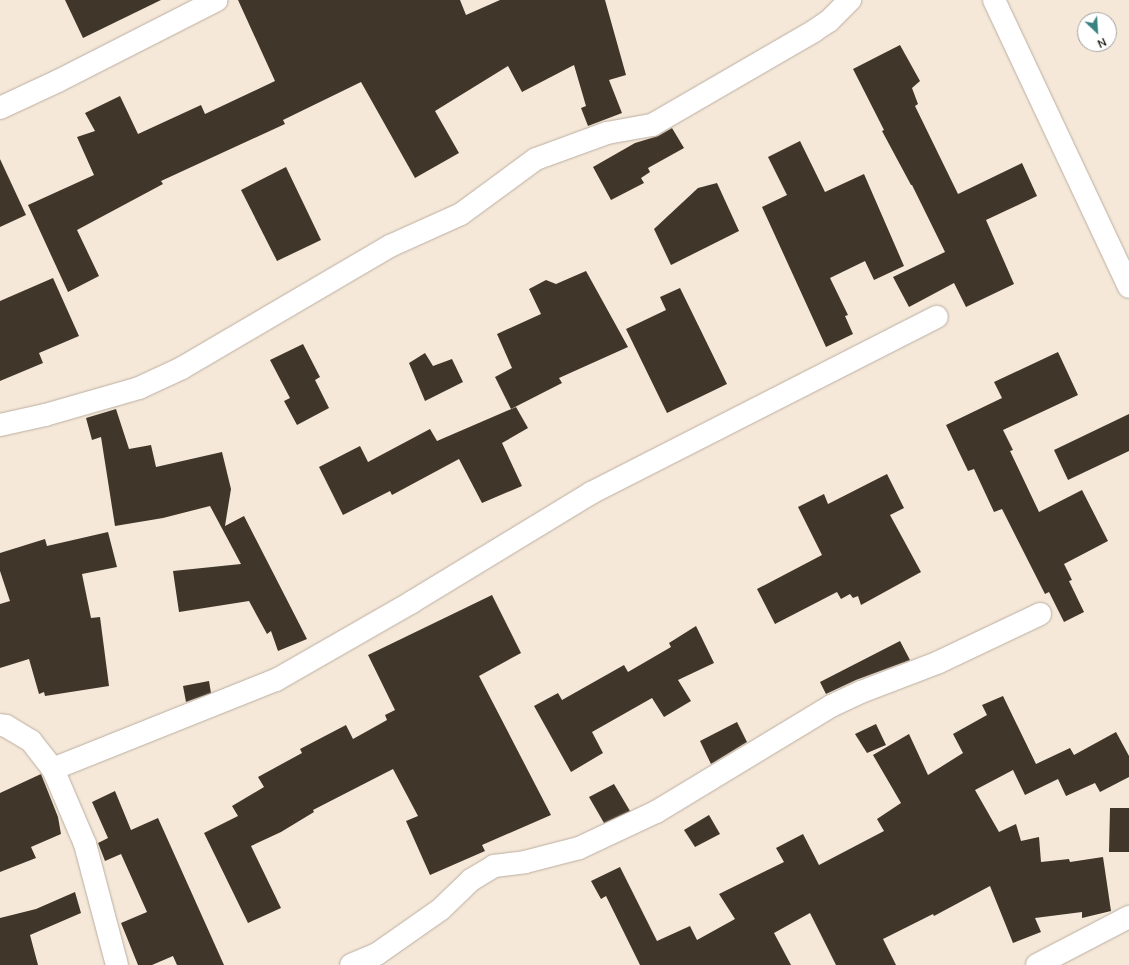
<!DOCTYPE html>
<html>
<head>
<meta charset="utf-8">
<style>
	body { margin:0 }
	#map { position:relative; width:1129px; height:965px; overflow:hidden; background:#f5e8d9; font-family:"Nunito Sans",sans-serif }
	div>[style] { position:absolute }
	.building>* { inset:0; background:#40362a }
	.roads { filter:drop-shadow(0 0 1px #bbaea0) drop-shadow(0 0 1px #bbaea0) }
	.street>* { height:22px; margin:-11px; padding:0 11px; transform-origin:11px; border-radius:11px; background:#fff }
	span { translate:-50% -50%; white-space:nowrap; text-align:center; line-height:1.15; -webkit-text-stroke:4px #fff; paint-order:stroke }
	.north { position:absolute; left:1077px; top:12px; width:40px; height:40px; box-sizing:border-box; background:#fff; border:1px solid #a3a19f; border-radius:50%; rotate:155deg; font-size:11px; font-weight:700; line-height:16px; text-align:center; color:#18140f }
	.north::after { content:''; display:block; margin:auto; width:14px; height:18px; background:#398183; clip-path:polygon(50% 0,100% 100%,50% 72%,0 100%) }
</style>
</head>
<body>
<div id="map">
	<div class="building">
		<div style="clip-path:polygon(65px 0,161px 0,83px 38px)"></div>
		<div style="clip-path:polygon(238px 0,460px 0,466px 15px,500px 0,605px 0,626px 75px,609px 80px,622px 113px,588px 126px,581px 108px,586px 106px,574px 65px,522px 92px,508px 66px,435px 111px,459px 153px,415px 178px,361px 82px,283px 120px,285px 124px,161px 181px,163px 184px,77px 230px,99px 276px,68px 292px,28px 205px,94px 175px,77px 137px,95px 131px,85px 113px,120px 96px,138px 134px,201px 105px,205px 114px,275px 81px)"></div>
		<div style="clip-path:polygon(900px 45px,920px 81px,912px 88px,918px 104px,915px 106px,958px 194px,1022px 163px,1037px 196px,986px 220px,1014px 284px,966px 307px,954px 283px,909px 307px,893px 277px,945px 252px,912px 185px,911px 185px,882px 131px,884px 130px,853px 69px)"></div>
		<div style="clip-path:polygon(672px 128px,684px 148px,648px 168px,650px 172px,641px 178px,644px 183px,611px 200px,593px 167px,635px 143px,658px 136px)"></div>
		<div style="clip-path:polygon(800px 141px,825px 192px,864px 174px,904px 266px,874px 280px,865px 261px,830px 278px,848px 315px,845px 316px,853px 334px,826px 347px,762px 207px,787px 195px,768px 157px)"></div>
		<div style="clip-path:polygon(0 159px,26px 215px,0 227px)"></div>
		<div style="clip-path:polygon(286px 167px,321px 240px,277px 261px,241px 190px)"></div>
		<div style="clip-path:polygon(717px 183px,739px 231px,671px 265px,654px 229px,698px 188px)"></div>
		<div style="clip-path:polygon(586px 271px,628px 347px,559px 378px,562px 383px,511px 409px,495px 377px,512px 368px,497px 334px,541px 314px,529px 289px,546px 280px,556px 284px)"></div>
		<div style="clip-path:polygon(53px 278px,79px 336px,39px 353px,43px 363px,0 381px,0 301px)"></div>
		<div style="clip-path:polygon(680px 288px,727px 384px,667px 413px,626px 329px,666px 310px,660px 297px)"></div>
		<div style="clip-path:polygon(303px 344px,320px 377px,315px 380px,329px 408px,297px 425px,284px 401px,290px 398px,270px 360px)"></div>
		<div style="clip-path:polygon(1058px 352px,1078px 395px,1003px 430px,1013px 450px,1010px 451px,1039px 512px,1082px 490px,1108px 541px,1064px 564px,1072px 580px,1069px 581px,1084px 612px,1064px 622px,1049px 592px,1045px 594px,1002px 509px,994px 512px,974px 469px,968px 471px,946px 425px,1002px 398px,994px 382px)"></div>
		<div style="clip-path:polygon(425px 353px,433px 366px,452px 359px,463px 382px,425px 401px,409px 363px)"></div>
		<div style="clip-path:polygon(516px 407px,528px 428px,502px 443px,522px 486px,482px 503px,459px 459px,392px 495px,390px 491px,343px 515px,319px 467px,360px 446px,368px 462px,430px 429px,437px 441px)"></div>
		<div style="clip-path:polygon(116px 409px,129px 449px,151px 445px,156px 467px,222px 452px,231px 489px,225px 526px,244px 516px,307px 639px,278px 651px,271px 631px,267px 634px,249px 601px,179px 612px,173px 571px,241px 564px,210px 506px,163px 518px,115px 526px,101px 437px,92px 440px,86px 418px)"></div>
		<div style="clip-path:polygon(1129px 414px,1129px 451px,1068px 480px,1054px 450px)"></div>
		<div style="clip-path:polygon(887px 474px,904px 508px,890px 515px,921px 572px,861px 605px,858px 596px,853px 598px,850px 594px,841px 599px,837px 592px,775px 624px,757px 589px,822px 555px,798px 507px,824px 494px,828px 504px)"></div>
		<div style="clip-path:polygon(108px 532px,117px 567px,82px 574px,91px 618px,100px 617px,109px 686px,45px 696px,44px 692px,39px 694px,29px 659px,0 668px,0 604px,10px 601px,0 571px,0 553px,45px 539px,47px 546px)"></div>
		<div style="clip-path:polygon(492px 595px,521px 653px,479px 676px,551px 815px,482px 845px,485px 851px,430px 875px,406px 821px,418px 816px,393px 769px,313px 810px,314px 812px,281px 832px,251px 846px,281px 908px,248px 923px,204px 833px,238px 816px,232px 806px,264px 787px,258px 777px,302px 753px,300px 749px,346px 725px,353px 739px,387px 720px,385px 715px,395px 710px,368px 655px)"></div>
		<div style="clip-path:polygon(696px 626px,714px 663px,678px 680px,691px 701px,664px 717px,652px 698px,592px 732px,603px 753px,571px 772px,534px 706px,558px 693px,562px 700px,624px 665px,628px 672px,671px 647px,669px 643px)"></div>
		<div style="clip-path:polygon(900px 641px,910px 660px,856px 680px,826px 694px,820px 682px)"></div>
		<div style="clip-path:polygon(209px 681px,211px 693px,186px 702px,183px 686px)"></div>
		<div style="clip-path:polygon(1003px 696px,1036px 764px,1070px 748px,1074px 755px,1116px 732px,1129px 756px,1129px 777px,1100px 792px,1095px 783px,1066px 796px,1058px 779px,1025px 795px,1013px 770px,975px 790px,999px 832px,1016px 824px,1021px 841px,1039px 837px,1041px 862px,1069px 859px,1070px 862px,1103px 857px,1111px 911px,1082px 918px,1082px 912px,1035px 918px,1041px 932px,1013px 943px,990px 886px,934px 916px,933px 914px,883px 939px,896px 965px,836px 965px,810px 913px,774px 933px,791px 965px,640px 965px,606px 896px,601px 899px,591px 881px,620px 867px,657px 941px,690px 926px,697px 940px,735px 919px,719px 894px,784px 862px,776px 848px,803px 834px,819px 865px,884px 831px,877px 819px,901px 803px,873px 755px,909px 734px,928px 775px,963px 753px,953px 734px,987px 715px,982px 705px)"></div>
		<div style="clip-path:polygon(737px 722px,747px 742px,711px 764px,700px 741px)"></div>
		<div style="clip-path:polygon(876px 724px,886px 745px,867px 753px,855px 734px)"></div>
		<div style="clip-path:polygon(41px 774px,58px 817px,61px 834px,31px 847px,36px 858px,0 872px,0 793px)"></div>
		<div style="clip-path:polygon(614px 784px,630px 811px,604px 823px,589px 797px)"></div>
		<div style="clip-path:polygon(115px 791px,131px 830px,158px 818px,224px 965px,177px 965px,173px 956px,152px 965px,138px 965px,121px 923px,147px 912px,121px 854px,105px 861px,98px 843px,108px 838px,92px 802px)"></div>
		<div style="clip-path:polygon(1110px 808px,1129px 808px,1129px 852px,1109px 852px)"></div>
		<div style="clip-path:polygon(709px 815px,720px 834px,695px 847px,684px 830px)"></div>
		<div style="clip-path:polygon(75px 892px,81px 913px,30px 935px,38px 965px,0 965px,0 918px,36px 909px)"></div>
	</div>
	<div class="roads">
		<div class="street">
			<div style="left:994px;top:0;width:317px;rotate:64.8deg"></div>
			<div style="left:0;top:108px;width:64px;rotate:-25deg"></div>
			<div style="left:58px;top:81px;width:178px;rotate:-27deg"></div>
			<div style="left:0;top:425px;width:46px;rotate:-12.5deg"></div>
			<div style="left:45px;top:415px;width:98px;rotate:-16deg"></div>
			<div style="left:139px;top:388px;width:47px;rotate:-24.9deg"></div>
			<div style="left:182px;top:368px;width:241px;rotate:-30.4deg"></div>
			<div style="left:390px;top:246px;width:78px;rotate:-24.3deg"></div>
			<div style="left:461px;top:214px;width:93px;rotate:-36.3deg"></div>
			<div style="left:536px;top:159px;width:76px;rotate:-20.1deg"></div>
			<div style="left:607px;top:133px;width:46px;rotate:-10.1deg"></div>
			<div style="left:652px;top:125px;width:187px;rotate:-30.1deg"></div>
			<div style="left:814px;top:31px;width:18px;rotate:-34deg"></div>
			<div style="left:829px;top:21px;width:30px;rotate:-45deg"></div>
			<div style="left:0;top:725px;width:6px;rotate:9deg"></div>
			<div style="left:6px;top:726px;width:29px;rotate:31deg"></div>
			<div style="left:31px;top:741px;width:36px;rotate:52deg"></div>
			<div style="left:53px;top:769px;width:82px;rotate:66.9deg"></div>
			<div style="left:85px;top:844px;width:125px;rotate:75.2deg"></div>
			<div style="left:53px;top:769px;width:240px;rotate:-21.8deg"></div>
			<div style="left:276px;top:680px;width:157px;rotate:-29.8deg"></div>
			<div style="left:412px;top:602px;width:210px;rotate:-31.3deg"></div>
			<div style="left:591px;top:493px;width:388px;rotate:-27deg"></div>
			<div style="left:351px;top:965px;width:28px;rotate:-23deg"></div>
			<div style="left:377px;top:954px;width:78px;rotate:-35.1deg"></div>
			<div style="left:441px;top:909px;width:42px;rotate:-44deg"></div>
			<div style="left:471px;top:880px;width:27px;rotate:-31deg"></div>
			<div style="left:494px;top:866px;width:31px;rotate:-7deg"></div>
			<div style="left:525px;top:862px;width:56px;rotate:-14.5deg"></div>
			<div style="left:579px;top:848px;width:85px;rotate:-25.1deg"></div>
			<div style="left:656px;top:812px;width:205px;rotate:-31.2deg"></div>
			<div style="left:831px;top:706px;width:33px;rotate:-25deg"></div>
			<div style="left:861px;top:692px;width:84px;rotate:-21deg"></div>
			<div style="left:939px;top:662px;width:112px;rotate:-25.4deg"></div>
			<div style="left:1037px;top:965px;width:104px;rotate:-27.6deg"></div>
		</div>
	</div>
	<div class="north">N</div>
</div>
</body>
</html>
